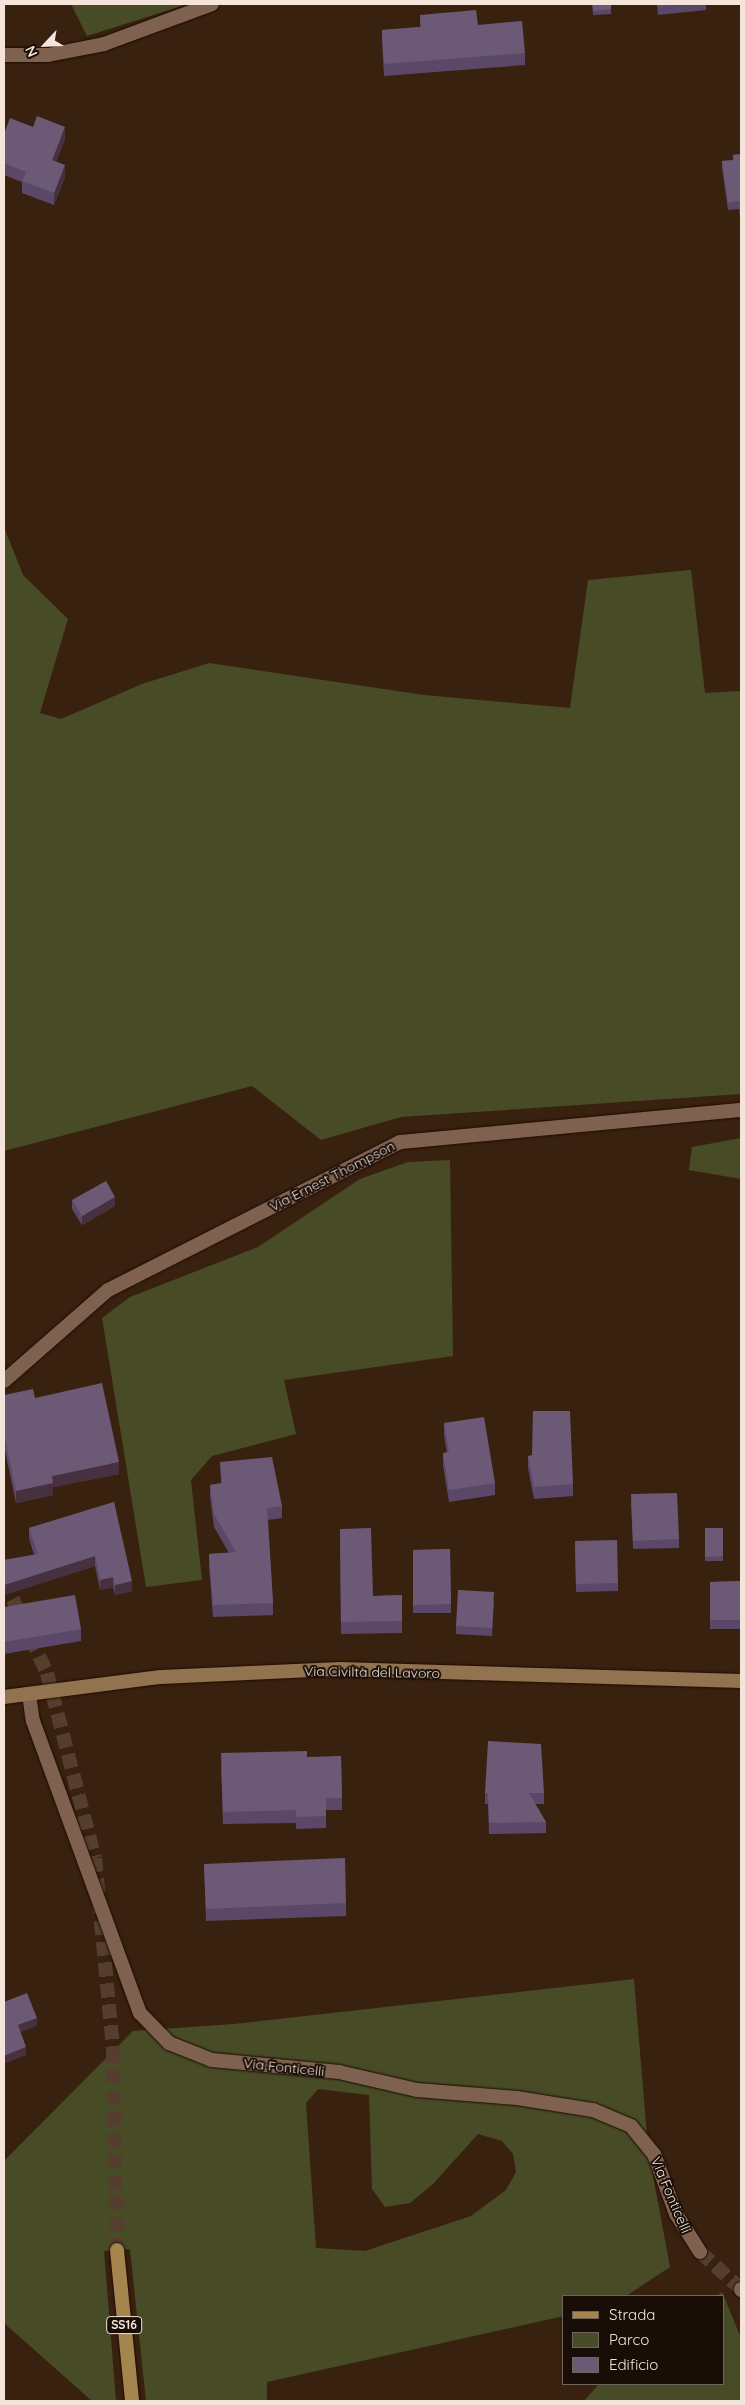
<!DOCTYPE html>
<html>
<head>
<meta charset="utf-8">
<style>
	body { margin:0 }
	#map { position:relative; width:745px; height:2405px; overflow:hidden; background:#392110; font-family:Quicksand,sans-serif }
	div>[style] { position:absolute }
	.green>* { inset:0; background:#474c26 }
	.minor-tunnel>* { height:14px; margin-top:-7px; transform-origin:0; background:repeating-linear-gradient(90deg,#553e2e 0 14px,transparent 0 21px) }
	.primary-tunnel>* { height:14px; margin-top:-7px; transform-origin:0; background:repeating-linear-gradient(90deg,#553e2e 0 14px,transparent 0 21px) }
	.roads { filter:drop-shadow(0 0 1px #1f0a00) drop-shadow(0 0 1px #1f0a00) }
	.minor>* { height:14px; margin:-7px; padding:0 7px; transform-origin:7px; border-radius:7px; background:#7e624f }
	.tertiary>* { height:14px; margin:-7px; padding:0 7px; transform-origin:7px; border-radius:7px; background:#7e624f }
	.secondary>* { height:14px; margin:-7px; padding:0 7px; transform-origin:7px; border-radius:7px; background:#91734f }
	.primary>* { height:14px; margin:-7px; padding:0 7px; transform-origin:7px; border-radius:7px; background:#a4854e }
	.wall>* { inset:0; background:#5b4868 }
	.shaded-wall>* { inset:0; background:#473140 }
	.building>* { inset:0; background:#6c5975 }
	span { translate:-50% -50%; white-space:nowrap; text-align:center; line-height:1.15; -webkit-text-stroke:4px #180e07; paint-order:stroke }
	.shield-label span { padding:1px 4px; background:#180e07; border:1px solid; border-radius:4px; -webkit-text-stroke-width:0 }
	.shield-label { font-size:12px; color:#f4e4d9; font-weight:700 }
	.street-label { font-size:14px; color:#f4e4d9 }
	.frame { position:absolute; inset:0; border:5px solid #f4e4d9; pointer-events:none }
	.legend { position:absolute; left:562px; top:2295px; width:162px; height:90px; box-sizing:border-box; background:#180e07; border:1px solid #70645b; margin:0; padding:6px 9px; list-style:none; font-size:15px; color:#f4e4d9 }
	.legend li { display:flex; align-items:center; gap:10px; height:25px }
	.legend b { width:25px; border:1px solid #70645b }
	.north { position:absolute; left:20px; top:20px; width:50px; height:50px; -webkit-text-stroke:4px #180e07; paint-order:stroke; rotate:245deg; font-size:14px; font-weight:700; line-height:20px; text-align:center; color:#f4e4d9 }
	.north::after { content:''; display:block; margin:auto; width:18px; height:22px; background:#f4e4d9; clip-path:polygon(50% 0,100% 100%,50% 72%,0 100%) }
</style>
</head>
<body>
<div id="map">
	<div class="green">
		<div style="clip-path:polygon(71px 4px,188px 4px,87px 36px)"></div>
		<div style="clip-path:polygon(4px 527px,23px 575px,68px 619px,40px 713px,61px 719px,142px 684px,209px 663px,424px 695px,570px 708px,588px 580px,691px 570px,705px 693px,741px 691px,741px 1094px,401px 1117px,321px 1140px,252px 1086px,4px 1151px)"></div>
		<div style="clip-path:polygon(741px 1138px,741px 1179px,689px 1170px,692px 1147px)"></div>
		<div style="clip-path:polygon(450px 1160px,453px 1356px,284px 1380px,296px 1434px,212px 1456px,191px 1480px,202px 1580px,146px 1587px,102px 1318px,130px 1297px,258px 1247px,360px 1179px,408px 1162px)"></div>
		<div style="clip-path:polygon(evenodd,634px 1979px,648px 2149px,670px 2267px,626px 2296px,564px 2296px,564px 2316px,267px 2382px,267px 2401px,146px 2401px,130px 2249px,104px 2251px,116px 2401px,92px 2401px,4px 2323px,4px 2161px,133px 2031px,234px 2024px,634px 1979px,318px 2089px,369px 2095px,372px 2189px,385px 2207px,410px 2203px,433px 2184px,478px 2134px,502px 2141px,513px 2154px,516px 2172px,506px 2190px,471px 2216px,365px 2251px,316px 2248px,306px 2103px,318px 2089px)"></div>
		<div style="clip-path:polygon(722px 2292px,741px 2338px,741px 2401px,584px 2401px,599px 2384px,724px 2384px,724px 2296px,717px 2296px)"></div>
	</div>
	<div class="minor-tunnel">
		<div style="left:700px;top:2252px;width:55px;rotate:42.1deg"></div>
	</div>
	<div class="primary-tunnel">
		<div style="left:4px;top:1580px;width:102px;rotate:65.2deg"></div>
		<div style="left:47px;top:1673px;width:191px;rotate:75.5deg"></div>
		<div style="left:95px;top:1858px;width:192px;rotate:84.6deg"></div>
		<div style="left:113px;top:2049px;width:201px;rotate:88.9deg"></div>
	</div>
	<div class="roads">
		<div class="minor">
			<div style="left:4px;top:55px;width:44px"></div>
			<div style="left:48px;top:55px;width:57px;rotate:-11.1deg"></div>
			<div style="left:104px;top:44px;width:115px;rotate:-20.3deg"></div>
			<div style="left:29px;top:1694px;width:27px;rotate:82deg"></div>
			<div style="left:33px;top:1721px;width:311px;rotate:69.9deg"></div>
			<div style="left:140px;top:2013px;width:42px;rotate:46deg"></div>
			<div style="left:169px;top:2043px;width:46px;rotate:21.6deg"></div>
			<div style="left:212px;top:2060px;width:128px;rotate:5.4deg"></div>
			<div style="left:339px;top:2072px;width:80px;rotate:13deg"></div>
			<div style="left:417px;top:2090px;width:100px;rotate:4.6deg"></div>
			<div style="left:517px;top:2098px;width:77px;rotate:9deg"></div>
			<div style="left:593px;top:2110px;width:41px;rotate:22.8deg"></div>
			<div style="left:631px;top:2126px;width:36px;rotate:51deg"></div>
			<div style="left:654px;top:2154px;width:64px;rotate:69.9deg"></div>
			<div style="left:676px;top:2214px;width:45px;rotate:57.7deg"></div>
			<div style="left:741px;top:2289px;width:1px;rotate:90deg"></div>
		</div>
		<div class="tertiary">
			<div style="left:4px;top:1381px;width:138px;rotate:-41.2deg"></div>
			<div style="left:108px;top:1290px;width:327px;rotate:-26.9deg"></div>
			<div style="left:400px;top:1142px;width:342px;rotate:-5.4deg"></div>
		</div>
		<div class="secondary">
			<div style="left:4px;top:1697px;width:158px;rotate:-7.3deg"></div>
			<div style="left:161px;top:1677px;width:179px;rotate:-2.6deg"></div>
			<div style="left:340px;top:1669px;width:401px;rotate:1.7deg"></div>
		</div>
		<div class="primary">
			<div style="left:117px;top:2250px;width:152px;rotate:84.3deg"></div>
		</div>
	</div>
	<div class="wall">
		<div style="clip-path:polygon(592px 4px,611px 4px,611px 14px,593px 15px)"></div>
		<div style="clip-path:polygon(657px 4px,706px 4px,706px 10px,658px 15px)"></div>
		<div style="clip-path:polygon(420px 15px,478px 25px,525px 53px,525px 65px,384px 76px,382px 42px,382px 30px,420px 27px)"></div>
		<div style="clip-path:polygon(4px 134px,65px 139px,56px 162px,65px 177px,54px 205px,22px 193px,22px 182px,4px 175px)"></div>
		<div style="clip-path:polygon(741px 154px,741px 218px,740px 218px,739px 209px,728px 210px,722px 168px,722px 161px,733px 160px,733px 155px)"></div>
		<div style="clip-path:polygon(72px 1200px,115px 1206px,82px 1225px,72px 1209px)"></div>
		<div style="clip-path:polygon(4px 1395px,35px 1398px,119px 1474px,53px 1487px,53px 1495px,16px 1503px,4px 1446px)"></div>
		<div style="clip-path:polygon(444px 1423px,495px 1483px,495px 1495px,449px 1502px,443px 1465px,443px 1453px,447px 1453px,444px 1435px)"></div>
		<div style="clip-path:polygon(528px 1456px,573px 1484px,573px 1496px,534px 1499px,528px 1468px)"></div>
		<div style="clip-path:polygon(220px 1462px,282px 1506px,282px 1518px,268px 1520px,273px 1603px,273px 1615px,213px 1617px,209px 1566px,209px 1554px,229px 1553px,214px 1527px,210px 1497px,210px 1485px,221px 1483px)"></div>
		<div style="clip-path:polygon(114px 1502px,132px 1591px,115px 1595px,113px 1587px,100px 1590px,95px 1566px,4px 1595px,4px 1560px,34px 1555px,29px 1538px,29px 1528px)"></div>
		<div style="clip-path:polygon(631px 1502px,679px 1539px,679px 1548px,633px 1549px)"></div>
		<div style="clip-path:polygon(705px 1528px,723px 1528px,723px 1561px,705px 1561px)"></div>
		<div style="clip-path:polygon(340px 1529px,373px 1596px,402px 1595px,402px 1633px,341px 1634px)"></div>
		<div style="clip-path:polygon(575px 1541px,618px 1583px,618px 1591px,576px 1592px)"></div>
		<div style="clip-path:polygon(450px 1549px,451px 1613px,413px 1613px,413px 1550px)"></div>
		<div style="clip-path:polygon(741px 1581px,741px 1629px,710px 1629px,710px 1582px)"></div>
		<div style="clip-path:polygon(494px 1600px,492px 1636px,456px 1634px,456px 1626px)"></div>
		<div style="clip-path:polygon(4px 1607px,81px 1629px,81px 1641px,4px 1654px)"></div>
		<div style="clip-path:polygon(341px 1756px,342px 1810px,326px 1810px,326px 1828px,296px 1829px,296px 1823px,223px 1824px,221px 1765px)"></div>
		<div style="clip-path:polygon(485px 1793px,544px 1793px,544px 1804px,535px 1804px,546px 1822px,546px 1833px,489px 1834px,488px 1804px,485px 1804px)"></div>
		<div style="clip-path:polygon(204px 1864px,346px 1903px,346px 1916px,206px 1921px)"></div>
	</div>
	<div class="shaded-wall">
		<div style="clip-path:polygon(65px 127px,65px 139px,52px 172px,52px 160px)"></div>
		<div style="clip-path:polygon(65px 165px,65px 177px,54px 205px,54px 193px)"></div>
		<div style="clip-path:polygon(115px 1197px,115px 1206px,82px 1225px,82px 1216px)"></div>
		<div style="clip-path:polygon(119px 1462px,119px 1474px,53px 1487px,53px 1495px,16px 1503px,16px 1491px,52px 1476px)"></div>
		<div style="clip-path:polygon(95px 1556px,95px 1566px,4px 1595px,4px 1585px)"></div>
		<div style="clip-path:polygon(113px 1577px,113px 1587px,100px 1590px,100px 1580px)"></div>
		<div style="clip-path:polygon(132px 1581px,132px 1591px,115px 1595px,115px 1585px)"></div>
		<div style="clip-path:polygon(37px 2018px,37px 2026px,18px 2033px,18px 2025px)"></div>
		<div style="clip-path:polygon(26px 2047px,26px 2055px,4px 2064px,4px 2056px)"></div>
	</div>
	<div class="building">
		<div style="clip-path:polygon(593px 4px,611px 4px,611px 9px,593px 11px)"></div>
		<div style="clip-path:polygon(658px 4px,681px 4px,658px 6px)"></div>
		<div style="clip-path:polygon(476px 10px,478px 25px,522px 21px,525px 53px,384px 64px,382px 30px,421px 27px,420px 15px)"></div>
		<div style="clip-path:polygon(37px 116px,65px 127px,52px 160px,65px 165px,54px 193px,22px 181px,26px 172px,4px 163px,4px 134px,10px 118px,33px 127px)"></div>
		<div style="clip-path:polygon(741px 154px,741px 210px,740px 211px,739px 201px,728px 203px,722px 161px,734px 160px,733px 155px)"></div>
		<div style="clip-path:polygon(106px 1181px,115px 1197px,82px 1216px,72px 1200px)"></div>
		<div style="clip-path:polygon(102px 1383px,119px 1462px,52px 1476px,53px 1483px,16px 1491px,4px 1434px,4px 1395px,33px 1389px,35px 1398px)"></div>
		<div style="clip-path:polygon(533px 1411px,570px 1411px,573px 1484px,534px 1487px,528px 1456px,532px 1455px)"></div>
		<div style="clip-path:polygon(484px 1417px,495px 1483px,449px 1490px,443px 1453px,449px 1452px,444px 1423px)"></div>
		<div style="clip-path:polygon(272px 1457px,282px 1506px,267px 1508px,273px 1603px,213px 1605px,209px 1554px,236px 1552px,214px 1514px,210px 1485px,222px 1483px,220px 1462px)"></div>
		<div style="clip-path:polygon(677px 1493px,679px 1539px,633px 1541px,631px 1494px)"></div>
		<div style="clip-path:polygon(114px 1502px,132px 1581px,115px 1585px,113px 1577px,100px 1580px,95px 1556px,4px 1585px,4px 1560px,38px 1554px,29px 1528px)"></div>
		<div style="clip-path:polygon(371px 1528px,373px 1596px,402px 1595px,402px 1621px,341px 1622px,340px 1529px)"></div>
		<div style="clip-path:polygon(705px 1528px,723px 1528px,723px 1556px,705px 1557px)"></div>
		<div style="clip-path:polygon(617px 1540px,618px 1583px,576px 1584px,575px 1541px)"></div>
		<div style="clip-path:polygon(450px 1549px,451px 1604px,413px 1605px,413px 1550px)"></div>
		<div style="clip-path:polygon(741px 1581px,741px 1620px,710px 1620px,710px 1582px)"></div>
		<div style="clip-path:polygon(458px 1590px,494px 1592px,492px 1628px,456px 1626px)"></div>
		<div style="clip-path:polygon(75px 1595px,81px 1629px,4px 1642px,4px 1607px)"></div>
		<div style="clip-path:polygon(488px 1741px,541px 1744px,544px 1793px,529px 1793px,546px 1822px,489px 1823px,488px 1793px,485px 1793px)"></div>
		<div style="clip-path:polygon(307px 1751px,307px 1757px,341px 1756px,342px 1798px,326px 1798px,326px 1816px,296px 1817px,296px 1810px,223px 1812px,221px 1753px)"></div>
		<div style="clip-path:polygon(345px 1858px,346px 1903px,206px 1909px,204px 1864px)"></div>
		<div style="clip-path:polygon(27px 1993px,37px 2018px,18px 2025px,26px 2047px,4px 2056px,4px 2002px)"></div>
	</div>
	<div class="shield-label">
		<span style="left:124px;top:2325px">SS16</span>
	</div>
	<div class="street-label">
		<span style="left:332px;top:1176px;rotate:-27deg">Via Ernest Thompson</span>
		<span style="left:372px;top:1672px;rotate:1deg">Via Civiltà del Lavoro</span>
		<span style="left:284px;top:2067px;rotate:6deg">Via Fonticelli</span>
		<span style="left:671px;top:2195px;rotate:67deg">Via Fonticelli</span>
	</div>
	<div class="frame"></div>
	<ul class="legend">
	<li><b style="height:6px;background:#a4854e"></b>Strada</li>
	<li><b style="height:14px;background:#474c26"></b>Parco</li>
	<li><b style="height:14px;background:#6c5975"></b>Edificio</li>
	</ul>
	<div class="north">N</div>
</div>
</body>
</html>
